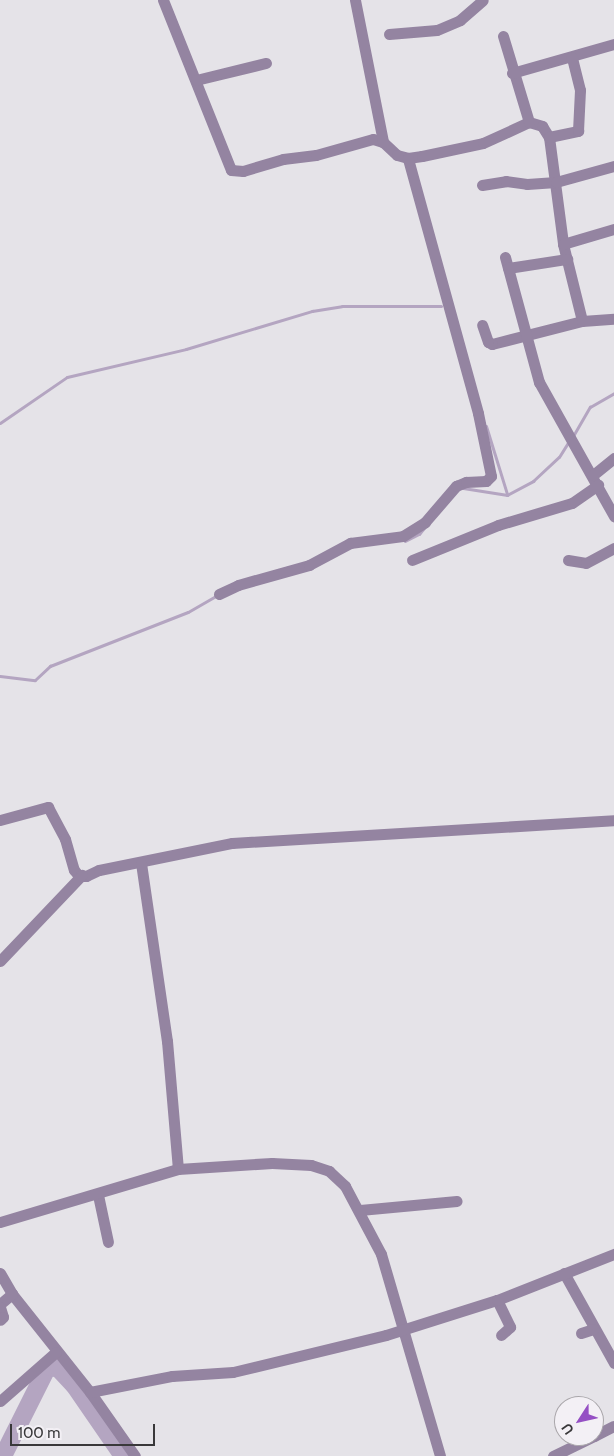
<!DOCTYPE html>
<html>
<head>
<meta charset="utf-8">
<style>
	body { margin:0 }
	#map { position:relative; width:614px; height:1456px; overflow:hidden; background:#e5e3e8; font-family:Cabin,sans-serif }
	div>[style] { position:absolute }
	.stream>* { height:3px; margin:-1.5px; padding:0 1.5px; transform-origin:1.5px; border-radius:1.5px; background:#b4a5c1 }
	.river>* { height:18px; margin:-9px; padding:0 9px; transform-origin:9px; border-radius:9px; background:#b4a5c1 }
	.minor>* { height:11px; margin:-5.5px; padding:0 5.5px; transform-origin:5.5px; border-radius:5.5px; background:#9484a1 }
	span { translate:-50% -50%; white-space:nowrap; text-align:center; line-height:1.15; -webkit-text-stroke:5px #f3f0f5; paint-order:stroke }
	.north { position:absolute; left:554px; top:1396px; width:50px; height:50px; box-sizing:border-box; background:#f3f0f5; border:1px solid #a9a6aa; border-radius:50%; rotate:235deg; font-size:14px; font-weight:700; line-height:20px; text-align:center; color:#39383a }
	.north::after { content:''; display:block; margin:auto; width:18px; height:22px; background:#9550c4; clip-path:polygon(50% 0,100% 100%,50% 72%,0 100%) }
	.scale { position:absolute; left:10px; top:1424px; width:145px; height:22px; box-sizing:border-box; border:2px solid #39383a; border-top:0; padding-left:6px; font-size:15px; line-height:18px; white-space:nowrap; color:#39383a; -webkit-text-stroke:4px #f3f0f5; paint-order:stroke }
</style>
</head>
<body>
<div id="map">
	<div class="stream">
		<div style="left:0;top:423px;width:81px;rotate:-34.5deg"></div>
		<div style="left:67px;top:377px;width:122px;rotate:-13.2deg"></div>
		<div style="left:186px;top:349px;width:132px;rotate:-16.8deg"></div>
		<div style="left:312px;top:311px;width:30px;rotate:-9deg"></div>
		<div style="left:342px;top:306px;width:99px"></div>
		<div style="left:486px;top:426px;width:71px;rotate:72.8deg"></div>
		<div style="left:573px;top:436px;width:34px;rotate:-60deg"></div>
		<div style="left:590px;top:407px;width:28px;rotate:-30deg"></div>
		<div style="left:463px;top:488px;width:45px;rotate:9deg"></div>
		<div style="left:507px;top:495px;width:30px;rotate:-28deg"></div>
		<div style="left:533px;top:481px;width:35px;rotate:-43deg"></div>
		<div style="left:559px;top:457px;width:19px;rotate:-58deg"></div>
		<div style="left:405px;top:541px;width:16px;rotate:-27deg"></div>
		<div style="left:419px;top:534px;width:8px;rotate:-50deg"></div>
		<div style="left:0;top:676px;width:35px;rotate:7deg"></div>
		<div style="left:35px;top:680px;width:21px;rotate:-43deg"></div>
		<div style="left:50px;top:666px;width:148px;rotate:-21.4deg"></div>
		<div style="left:188px;top:612px;width:32px;rotate:-30deg"></div>
	</div>
	<div class="river">
		<div style="left:3px;top:1456px;width:101px;rotate:-63.4deg"></div>
		<div style="left:48px;top:1366px;width:11px;rotate:15deg"></div>
		<div style="left:59px;top:1369px;width:22px;rotate:47deg"></div>
		<div style="left:74px;top:1385px;width:86px;rotate:55.4deg"></div>
	</div>
	<div class="minor">
		<div style="left:163px;top:0;width:183px;rotate:68.2deg"></div>
		<div style="left:231px;top:170px;width:12px;rotate:5deg"></div>
		<div style="left:243px;top:171px;width:42px;rotate:-16.7deg"></div>
		<div style="left:283px;top:159px;width:33px;rotate:-7deg"></div>
		<div style="left:316px;top:155px;width:59px;rotate:-15.7deg"></div>
		<div style="left:373px;top:139px;width:10px;rotate:17deg"></div>
		<div style="left:383px;top:142px;width:19px;rotate:43deg"></div>
		<div style="left:397px;top:155px;width:11px;rotate:15deg"></div>
		<div style="left:408px;top:158px;width:14px;rotate:-8deg"></div>
		<div style="left:422px;top:156px;width:62px;rotate:-12deg"></div>
		<div style="left:483px;top:143px;width:51px;rotate:-24.5deg"></div>
		<div style="left:529px;top:122px;width:14px;rotate:17deg"></div>
		<div style="left:542px;top:126px;width:13px;rotate:58deg"></div>
		<div style="left:549px;top:137px;width:108px;rotate:82.5deg"></div>
		<div style="left:563px;top:244px;width:79px;rotate:76.1deg"></div>
		<div style="left:582px;top:321px;width:93px;rotate:165.7deg"></div>
		<div style="left:492px;top:344px;width:4px;rotate:-153deg"></div>
		<div style="left:488px;top:342px;width:18px;rotate:-109deg"></div>
		<div style="left:355px;top:0;width:145px;rotate:78.8deg"></div>
		<div style="left:389px;top:34px;width:48px;rotate:-4.8deg"></div>
		<div style="left:437px;top:30px;width:25px;rotate:-23deg"></div>
		<div style="left:460px;top:20px;width:30px;rotate:-41deg"></div>
		<div style="left:503px;top:36px;width:90px;rotate:73.2deg"></div>
		<div style="left:512px;top:73px;width:106px;rotate:-15.9deg"></div>
		<div style="left:196px;top:80px;width:72px;rotate:-13.7deg"></div>
		<div style="left:549px;top:137px;width:30px;rotate:-12deg"></div>
		<div style="left:578px;top:131px;width:41px;rotate:-87.2deg"></div>
		<div style="left:580px;top:90px;width:34px;rotate:-104deg"></div>
		<div style="left:482px;top:185px;width:24px;rotate:-9deg"></div>
		<div style="left:506px;top:181px;width:21px;rotate:8deg"></div>
		<div style="left:527px;top:184px;width:29px;rotate:-4deg"></div>
		<div style="left:556px;top:182px;width:60px;rotate:-15.4deg"></div>
		<div style="left:563px;top:244px;width:53px;rotate:-16.4deg"></div>
		<div style="left:505px;top:257px;width:130px;rotate:74.8deg"></div>
		<div style="left:539px;top:382px;width:154px;rotate:60.8deg"></div>
		<div style="left:508px;top:268px;width:60px;rotate:-8.7deg"></div>
		<div style="left:582px;top:321px;width:32px;rotate:-4deg"></div>
		<div style="left:593px;top:475px;width:27px;rotate:-39deg"></div>
		<div style="left:412px;top:560px;width:93px;rotate:-22.1deg"></div>
		<div style="left:498px;top:525px;width:77px;rotate:-16.6deg"></div>
		<div style="left:572px;top:503px;width:32px;rotate:-35deg"></div>
		<div style="left:568px;top:560px;width:18px;rotate:9deg"></div>
		<div style="left:586px;top:563px;width:32px;rotate:-28deg"></div>
		<div style="left:219px;top:594px;width:21px;rotate:-25deg"></div>
		<div style="left:238px;top:585px;width:74px;rotate:-15.7deg"></div>
		<div style="left:309px;top:565px;width:47px;rotate:-28.2deg"></div>
		<div style="left:350px;top:543px;width:53px;rotate:-7.5deg"></div>
		<div style="left:403px;top:536px;width:26px;rotate:-32deg"></div>
		<div style="left:425px;top:522px;width:48px;rotate:-49.3deg"></div>
		<div style="left:456px;top:486px;width:11px;rotate:-22deg"></div>
		<div style="left:466px;top:482px;width:20px;rotate:-3deg"></div>
		<div style="left:486px;top:481px;width:7px;rotate:-45deg"></div>
		<div style="left:491px;top:476px;width:64px;rotate:-101.7deg"></div>
		<div style="left:478px;top:413px;width:264px;rotate:-105.4deg"></div>
		<div style="left:0;top:820px;width:50px;rotate:-15.2deg"></div>
		<div style="left:48px;top:807px;width:36px;rotate:62deg"></div>
		<div style="left:65px;top:839px;width:32px;rotate:74deg"></div>
		<div style="left:74px;top:870px;width:8px;rotate:50deg"></div>
		<div style="left:79px;top:876px;width:7px"></div>
		<div style="left:86px;top:876px;width:14px;rotate:-25deg"></div>
		<div style="left:99px;top:870px;width:136px;rotate:-11.5deg"></div>
		<div style="left:232px;top:843px;width:383px;rotate:-3.4deg"></div>
		<div style="left:141px;top:863px;width:180px;rotate:81.7deg"></div>
		<div style="left:167px;top:1041px;width:128px;rotate:85.1deg"></div>
		<div style="left:0;top:961px;width:119px;rotate:-46.4deg"></div>
		<div style="left:98px;top:1195px;width:48px;rotate:78deg"></div>
		<div style="left:360px;top:1210px;width:97px;rotate:-5.3deg"></div>
		<div style="left:0;top:1222px;width:186px;rotate:-16.6deg"></div>
		<div style="left:178px;top:1169px;width:94px;rotate:-3.7deg"></div>
		<div style="left:272px;top:1163px;width:39px;rotate:3deg"></div>
		<div style="left:311px;top:1165px;width:19px;rotate:18deg"></div>
		<div style="left:329px;top:1171px;width:22px;rotate:43deg"></div>
		<div style="left:345px;top:1186px;width:77px;rotate:62.1deg"></div>
		<div style="left:381px;top:1254px;width:210px;rotate:73.7deg"></div>
		<div style="left:0;top:1273px;width:24px;rotate:60deg"></div>
		<div style="left:12px;top:1294px;width:125px;rotate:51.5deg"></div>
		<div style="left:90px;top:1392px;width:78px;rotate:54.9deg"></div>
		<div style="left:564px;top:1273px;width:103px;rotate:60.9deg"></div>
		<div style="left:497px;top:1300px;width:30px;rotate:64deg"></div>
		<div style="left:510px;top:1327px;width:12px;rotate:138deg"></div>
		<div style="left:0;top:1304px;width:16px;rotate:-40deg"></div>
		<div style="left:0;top:1307px;width:10px;rotate:73deg"></div>
		<div style="left:3px;top:1317px;width:4px;rotate:135deg"></div>
		<div style="left:581px;top:1333px;width:13px;rotate:-18deg"></div>
		<div style="left:90px;top:1392px;width:84px;rotate:-11deg"></div>
		<div style="left:172px;top:1376px;width:61px;rotate:-3.8deg"></div>
		<div style="left:233px;top:1372px;width:157px;rotate:-13.6deg"></div>
		<div style="left:386px;top:1335px;width:116px;rotate:-17.5deg"></div>
		<div style="left:497px;top:1300px;width:126px;rotate:-21.5deg"></div>
		<div style="left:0;top:1401px;width:74px;rotate:-41.2deg"></div>
		<div style="left:594px;top:1436px;width:22px;rotate:-27deg"></div>
		<div style="left:553px;top:1456px;width:46px;rotate:-26deg"></div>
	</div>
	<div class="north">U</div>
	<div class="scale">100 m</div>
</div>
</body>
</html>
